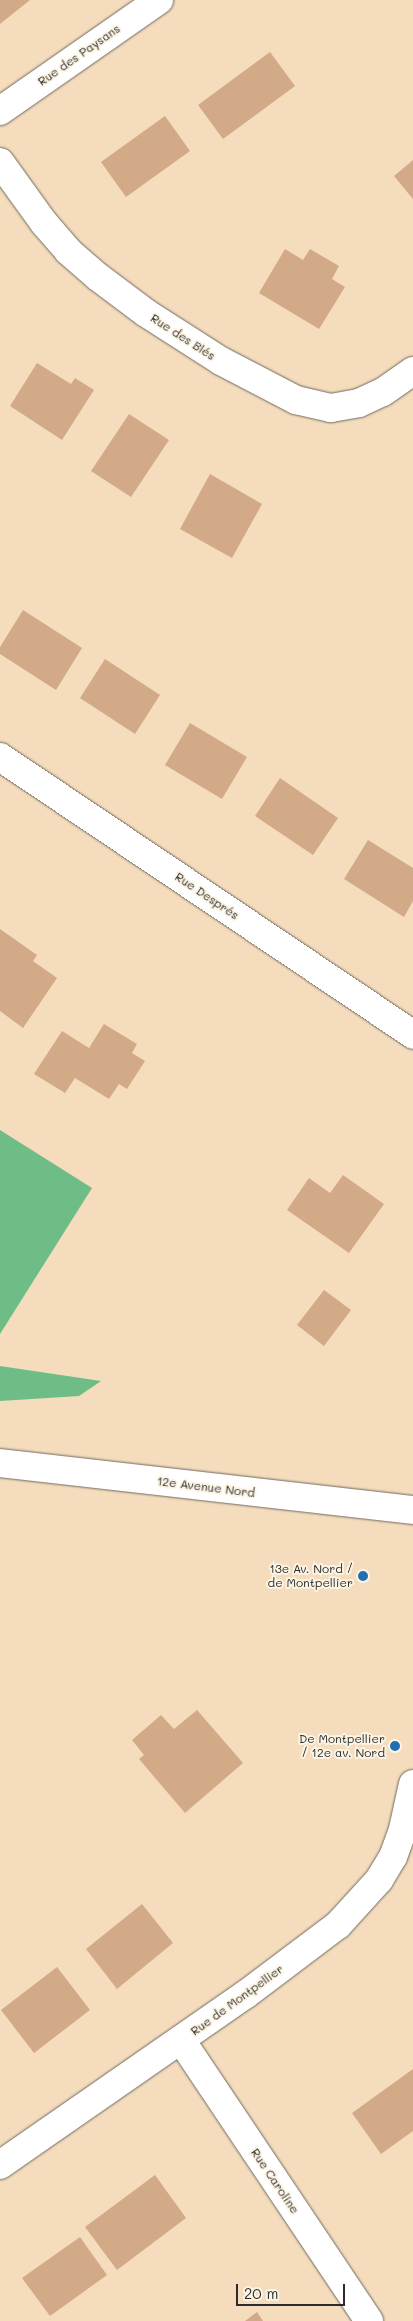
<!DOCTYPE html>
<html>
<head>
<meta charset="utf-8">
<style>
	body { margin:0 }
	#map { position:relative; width:413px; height:2321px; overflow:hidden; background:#f4dcbd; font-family:Mali,sans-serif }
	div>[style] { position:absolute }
	.forest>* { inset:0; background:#6ebd87 }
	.building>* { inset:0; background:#d3aa88 }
	.roads { filter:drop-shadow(0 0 1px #71695e) drop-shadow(0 0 1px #71695e) }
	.minor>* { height:28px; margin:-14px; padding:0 14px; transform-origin:14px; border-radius:14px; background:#fff }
	.secondary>* { height:28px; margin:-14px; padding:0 14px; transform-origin:14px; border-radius:14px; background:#fff }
	.dots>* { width:14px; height:14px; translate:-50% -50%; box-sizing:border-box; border:2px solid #fcf5e5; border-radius:50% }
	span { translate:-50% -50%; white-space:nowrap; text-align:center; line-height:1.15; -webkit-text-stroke:4px #fcf5e5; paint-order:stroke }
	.street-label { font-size:12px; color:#2b2b2b }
	.poi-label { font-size:12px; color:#2b2b2b }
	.right { translate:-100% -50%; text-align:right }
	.scale { position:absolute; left:236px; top:2284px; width:109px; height:22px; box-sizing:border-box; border:2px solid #2b2b2b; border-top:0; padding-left:6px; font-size:15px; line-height:18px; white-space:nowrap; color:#2b2b2b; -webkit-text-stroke:4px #fcf5e5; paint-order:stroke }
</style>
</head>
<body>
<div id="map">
	<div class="forest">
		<div style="clip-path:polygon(0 1130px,92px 1188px,0 1334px)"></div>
		<div style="clip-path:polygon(0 1366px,101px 1381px,79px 1396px,0 1401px)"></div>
	</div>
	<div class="building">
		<div style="clip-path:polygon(0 0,30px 0,0 24px)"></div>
		<div style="clip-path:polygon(270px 52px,295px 86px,223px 139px,198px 105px)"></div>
		<div style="clip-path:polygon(165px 116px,190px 151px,126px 197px,101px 162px)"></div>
		<div style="clip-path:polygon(413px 160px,413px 199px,394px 176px)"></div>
		<div style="clip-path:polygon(285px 249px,303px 260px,310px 249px,339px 266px,332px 279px,345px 287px,319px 329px,259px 293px)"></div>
		<div style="clip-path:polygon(37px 363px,71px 384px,75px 378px,94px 390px,62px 440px,10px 406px)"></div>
		<div style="clip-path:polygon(129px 414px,169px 440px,131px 497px,91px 471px)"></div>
		<div style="clip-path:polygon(210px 474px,262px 504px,232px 558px,180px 529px)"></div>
		<div style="clip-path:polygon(23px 610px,82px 648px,56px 690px,0 654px,0 647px)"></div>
		<div style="clip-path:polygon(105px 659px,160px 695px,135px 734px,80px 698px)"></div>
		<div style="clip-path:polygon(190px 723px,247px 757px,222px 799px,165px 765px)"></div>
		<div style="clip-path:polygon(280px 778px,338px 818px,313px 855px,255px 816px)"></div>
		<div style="clip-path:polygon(368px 840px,413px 868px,413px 901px,404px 917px,344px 879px)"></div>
		<div style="clip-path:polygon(0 929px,37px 955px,33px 961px,57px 978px,23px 1028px,0 1011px)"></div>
		<div style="clip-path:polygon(104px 1024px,137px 1044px,132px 1053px,145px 1061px,127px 1089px,119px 1084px,109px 1099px,75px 1078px,65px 1093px,34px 1074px,62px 1031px,89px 1048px)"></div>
		<div style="clip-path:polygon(343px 1175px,384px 1204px,349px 1253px,287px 1210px,309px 1178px,330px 1193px)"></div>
		<div style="clip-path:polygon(324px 1290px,351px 1310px,324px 1346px,297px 1325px)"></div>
		<div style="clip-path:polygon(197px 1710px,243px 1763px,185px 1813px,139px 1759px,144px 1755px,132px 1740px,161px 1715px,174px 1729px)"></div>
		<div style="clip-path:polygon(142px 1904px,173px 1943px,117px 1989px,86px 1949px)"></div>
		<div style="clip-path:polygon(57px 1967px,90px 2010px,34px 2053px,1px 2010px)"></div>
		<div style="clip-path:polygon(413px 2069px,413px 2131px,381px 2154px,352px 2113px)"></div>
		<div style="clip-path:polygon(155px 2175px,186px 2218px,117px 2270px,85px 2227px)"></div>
		<div style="clip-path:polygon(80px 2237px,107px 2275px,50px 2316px,22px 2278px)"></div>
		<div style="clip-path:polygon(257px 2312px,263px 2321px,245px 2321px)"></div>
	</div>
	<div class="roads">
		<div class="minor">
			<div style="left:0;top:111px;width:194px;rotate:-34.9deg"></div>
			<div style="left:0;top:162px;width:75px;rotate:54.2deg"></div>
			<div style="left:44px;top:223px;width:37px;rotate:49deg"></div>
			<div style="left:68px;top:251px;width:40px;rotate:41deg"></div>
			<div style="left:98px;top:277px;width:60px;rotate:36.9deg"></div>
			<div style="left:146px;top:313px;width:89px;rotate:32.6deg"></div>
			<div style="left:221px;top:361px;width:85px;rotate:27.5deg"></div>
			<div style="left:296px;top:400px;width:36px;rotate:13deg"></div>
			<div style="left:331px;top:408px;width:28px;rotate:-10deg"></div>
			<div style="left:359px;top:403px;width:26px;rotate:-25deg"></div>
			<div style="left:383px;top:392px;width:37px;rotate:-35deg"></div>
			<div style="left:0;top:757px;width:498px;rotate:33.9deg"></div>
			<div style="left:181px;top:2040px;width:338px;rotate:56.2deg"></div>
			<div style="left:0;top:2165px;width:298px;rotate:-34.8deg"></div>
			<div style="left:245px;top:1995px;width:116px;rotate:-37deg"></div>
			<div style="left:338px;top:1925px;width:61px;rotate:-47.7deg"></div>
			<div style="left:379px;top:1880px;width:27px;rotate:-59deg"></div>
			<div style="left:393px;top:1857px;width:30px;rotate:-70deg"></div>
			<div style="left:403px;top:1829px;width:46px;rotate:-77.5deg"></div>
		</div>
		<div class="secondary">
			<div style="left:0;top:1463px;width:416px;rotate:6.5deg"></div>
		</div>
	</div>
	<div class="dots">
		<div style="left:363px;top:1576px;background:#1f6fb2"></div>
		<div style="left:395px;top:1746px;background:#1f6fb2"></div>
	</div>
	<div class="street-label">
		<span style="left:79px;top:55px;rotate:-35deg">Rue des Paysans</span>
		<span style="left:183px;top:337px;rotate:33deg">Rue des Blés</span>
		<span style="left:207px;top:896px;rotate:34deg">Rue Després</span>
		<span style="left:206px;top:1487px;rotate:7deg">12e Avenue Nord</span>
		<span style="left:237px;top:2000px;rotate:-36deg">Rue de Montpellier</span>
		<span style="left:275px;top:2181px;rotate:56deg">Rue Caroline</span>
	</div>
	<div class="poi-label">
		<span class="right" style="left:353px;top:1576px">13e Av. Nord /<br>de Montpellier</span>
		<span class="right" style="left:385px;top:1746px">De Montpellier<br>/ 12e av. Nord</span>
	</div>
	<div class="scale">20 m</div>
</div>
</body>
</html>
